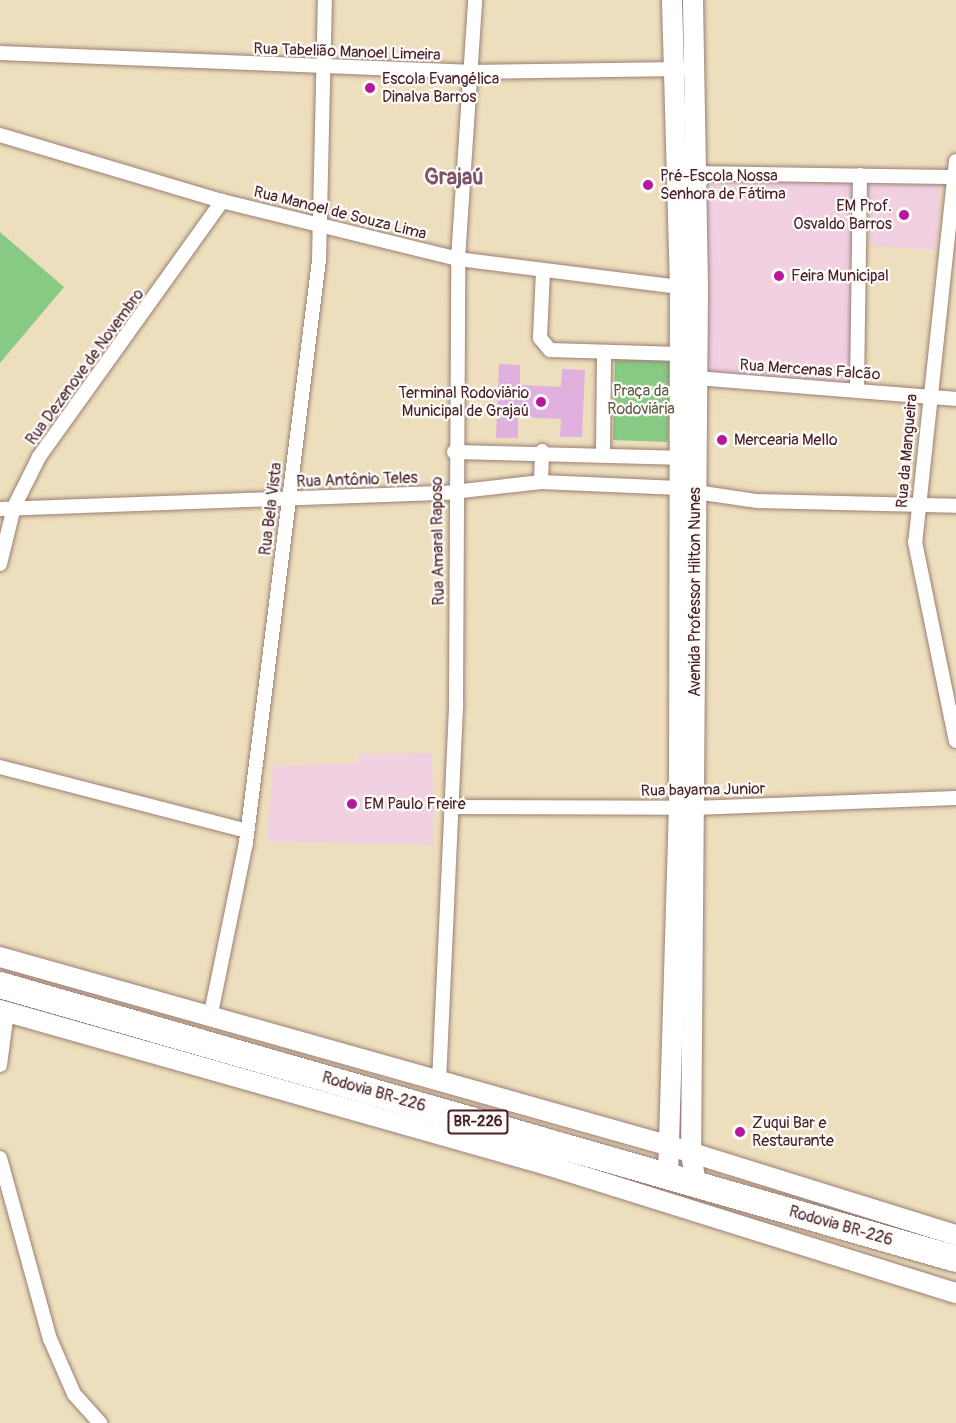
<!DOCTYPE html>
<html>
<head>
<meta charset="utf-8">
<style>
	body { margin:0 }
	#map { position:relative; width:956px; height:1423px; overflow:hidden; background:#eddfbd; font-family:Pangolin,sans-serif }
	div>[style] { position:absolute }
	.built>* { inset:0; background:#f1d0e2 }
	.green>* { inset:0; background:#87ca84 }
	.building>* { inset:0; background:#e0b0df }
	.roads { filter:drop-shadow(0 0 2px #9c7f74) drop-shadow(0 0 2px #9c7f74) }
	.street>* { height:14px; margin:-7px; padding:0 7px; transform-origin:7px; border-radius:7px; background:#fff }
	.secondary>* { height:20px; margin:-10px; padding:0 10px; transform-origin:10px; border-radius:10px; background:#fff }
	.highway>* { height:26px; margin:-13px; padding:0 13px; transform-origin:13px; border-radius:13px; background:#fff }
	.dots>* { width:16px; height:16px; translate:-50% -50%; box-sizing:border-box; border:3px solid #fdfcf7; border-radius:50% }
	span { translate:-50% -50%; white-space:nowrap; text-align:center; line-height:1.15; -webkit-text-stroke:4.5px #fdfcf7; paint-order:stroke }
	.shield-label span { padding:2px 4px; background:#fdfcf7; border:2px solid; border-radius:4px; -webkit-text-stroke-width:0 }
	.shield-label { font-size:15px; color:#4a1f2b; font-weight:700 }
	.street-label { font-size:16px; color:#4a1f2b }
	.poi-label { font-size:16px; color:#4a1f2b }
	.left { translate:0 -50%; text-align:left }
	.right { translate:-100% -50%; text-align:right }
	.park-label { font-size:16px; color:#5f5b4a }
	.district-label { font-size:22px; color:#7e526a; font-weight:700 }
</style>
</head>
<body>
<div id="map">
	<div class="built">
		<div style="clip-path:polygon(703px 177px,855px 179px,853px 385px,703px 373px)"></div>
		<div style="clip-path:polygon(868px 183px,941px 185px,936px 250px,870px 246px)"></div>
		<div style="clip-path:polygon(432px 753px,434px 845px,267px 842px,273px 766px,359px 763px,358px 754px)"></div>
	</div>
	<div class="green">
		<div style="clip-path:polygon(0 232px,64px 287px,0 363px)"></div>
		<div style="clip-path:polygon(615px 358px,670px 360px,668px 442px,613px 440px)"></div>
	</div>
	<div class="building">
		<div style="clip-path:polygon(499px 364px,520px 365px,520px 385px,561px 387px,562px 369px,585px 370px,582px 437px,560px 437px,561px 419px,518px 417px,518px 438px,496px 438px)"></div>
	</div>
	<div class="roads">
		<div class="street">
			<div style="left:0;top:53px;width:469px;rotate:2.3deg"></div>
			<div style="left:469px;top:72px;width:213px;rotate:-0.8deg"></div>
			<div style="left:0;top:135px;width:232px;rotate:16.6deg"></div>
			<div style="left:222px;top:201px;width:243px;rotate:13.8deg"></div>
			<div style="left:458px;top:259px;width:224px;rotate:7.2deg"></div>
			<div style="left:956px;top:161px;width:383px;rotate:96.1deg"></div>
			<div style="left:915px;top:542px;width:203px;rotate:78.4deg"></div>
			<div style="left:698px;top:173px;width:258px;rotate:0.9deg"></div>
			<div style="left:543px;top:271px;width:67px;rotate:92.6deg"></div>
			<div style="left:540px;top:338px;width:16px;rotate:50deg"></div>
			<div style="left:550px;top:350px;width:130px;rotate:1.8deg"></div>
			<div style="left:697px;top:378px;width:260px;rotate:4.6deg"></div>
			<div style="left:857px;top:389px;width:214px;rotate:-89.2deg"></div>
			<div style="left:454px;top:452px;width:225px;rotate:1.5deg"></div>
			<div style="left:603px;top:453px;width:101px;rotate:-89.4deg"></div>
			<div style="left:541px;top:482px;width:31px;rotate:-88deg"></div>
			<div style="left:696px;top:492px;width:62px;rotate:8.4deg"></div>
			<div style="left:757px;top:501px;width:199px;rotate:1.4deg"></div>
			<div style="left:0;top:509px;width:453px;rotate:-2.1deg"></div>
			<div style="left:453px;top:492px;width:89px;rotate:-6.5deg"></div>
			<div style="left:541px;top:482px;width:138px;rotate:2.5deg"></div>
			<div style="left:0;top:564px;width:59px;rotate:-76.2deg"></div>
			<div style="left:14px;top:507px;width:56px;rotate:-63.4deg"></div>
			<div style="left:39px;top:457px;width:315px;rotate:-54.4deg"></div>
			<div style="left:0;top:767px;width:255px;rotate:14.5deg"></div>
			<div style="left:451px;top:807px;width:243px;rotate:0.2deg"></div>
			<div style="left:694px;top:808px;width:262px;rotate:-2.2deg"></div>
			<div style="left:210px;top:1018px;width:179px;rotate:-78.4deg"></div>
			<div style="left:246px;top:843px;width:588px;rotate:-82.86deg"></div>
			<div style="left:319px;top:260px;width:260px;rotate:-88.7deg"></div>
			<div style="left:0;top:1065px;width:53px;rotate:-82.5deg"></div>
			<div style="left:439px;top:1082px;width:380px;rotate:-87.4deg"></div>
			<div style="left:456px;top:702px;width:443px;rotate:-89.7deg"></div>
			<div style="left:458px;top:259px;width:260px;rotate:-86.2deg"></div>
			<div style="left:0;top:1158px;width:188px;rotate:74.6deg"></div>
			<div style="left:50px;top:1339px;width:60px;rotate:66.4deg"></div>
			<div style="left:74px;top:1394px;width:39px;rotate:48deg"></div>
		</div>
		<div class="secondary">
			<div style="left:693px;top:0;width:289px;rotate:89deg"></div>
			<div style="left:698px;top:289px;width:864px;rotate:90.46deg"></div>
			<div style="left:691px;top:1153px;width:31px;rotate:81deg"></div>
			<div style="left:0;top:957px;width:696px;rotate:15.75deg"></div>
			<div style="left:670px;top:1146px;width:300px;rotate:17.3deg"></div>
			<div style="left:0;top:1010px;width:569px;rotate:15.82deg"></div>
			<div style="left:547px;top:1165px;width:429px;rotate:17.4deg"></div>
			<div style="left:668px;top:1176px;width:368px;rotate:-88.3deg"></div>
			<div style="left:679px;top:808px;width:521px;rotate:-89.89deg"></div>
			<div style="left:680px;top:287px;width:287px;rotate:-91.6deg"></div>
		</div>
		<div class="highway">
			<div style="left:0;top:985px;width:994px;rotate:15.99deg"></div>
		</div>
	</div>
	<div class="dots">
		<div style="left:370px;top:88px;background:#b5179e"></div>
		<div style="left:648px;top:185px;background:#b5179e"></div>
		<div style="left:904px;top:215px;background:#b5179e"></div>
		<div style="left:779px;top:276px;background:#b5179e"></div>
		<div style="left:541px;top:402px;background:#b5179e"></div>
		<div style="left:722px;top:440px;background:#b5179e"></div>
		<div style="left:352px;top:804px;background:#b5179e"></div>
		<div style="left:740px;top:1132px;background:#b5179e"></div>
	</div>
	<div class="shield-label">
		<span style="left:478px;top:1122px">BR-226</span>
	</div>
	<div class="street-label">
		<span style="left:347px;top:52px;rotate:2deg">Rua Tabelião Manoel Limeira</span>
		<span style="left:340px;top:213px;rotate:14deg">Rua Manoel de Souza Lima</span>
		<span style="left:85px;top:367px;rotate:-54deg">Rua Dezenove de Novembro</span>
		<span style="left:810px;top:370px;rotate:4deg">Rua Mercenas Falcão</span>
		<span style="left:907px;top:451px;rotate:-85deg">Rua da Mangueira</span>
		<span style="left:357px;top:480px;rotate:-2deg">Rua Antônio Teles</span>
		<span style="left:271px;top:509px;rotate:-83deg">Rua Bela Vista</span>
		<span style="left:438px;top:541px;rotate:-91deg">Rua Amaral Raposo</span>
		<span style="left:695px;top:592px;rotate:-90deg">Avenida Professor Hilton Nunes</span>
		<span style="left:703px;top:790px;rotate:-1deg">Rua bayama Junior</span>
		<span style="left:374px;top:1092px;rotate:16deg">Rodovia BR-226</span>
		<span style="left:841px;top:1226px;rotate:16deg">Rodovia BR-226</span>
	</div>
	<div class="poi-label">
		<span class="left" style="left:382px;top:88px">Escola Evangélica<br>Dinalva Barros</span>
		<span class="left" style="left:660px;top:185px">Pré-Escola Nossa<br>Senhora de Fátima</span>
		<span class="right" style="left:892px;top:215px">EM Prof.<br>Osvaldo Barros</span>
		<span class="left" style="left:791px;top:276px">Feira Municipal</span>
		<span class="right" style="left:529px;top:402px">Terminal Rodoviário<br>Municipal de Grajaú</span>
		<span class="left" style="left:734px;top:440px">Mercearia Mello</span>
		<span class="left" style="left:364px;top:804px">EM Paulo Freire</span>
		<span class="left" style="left:752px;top:1132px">Zuqui Bar e<br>Restaurante</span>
	</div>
	<div class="park-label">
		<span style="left:641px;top:400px">Praça da<br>Rodoviária</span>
	</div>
	<div class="district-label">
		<span style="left:454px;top:178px">Grajaú</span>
	</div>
</div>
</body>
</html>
